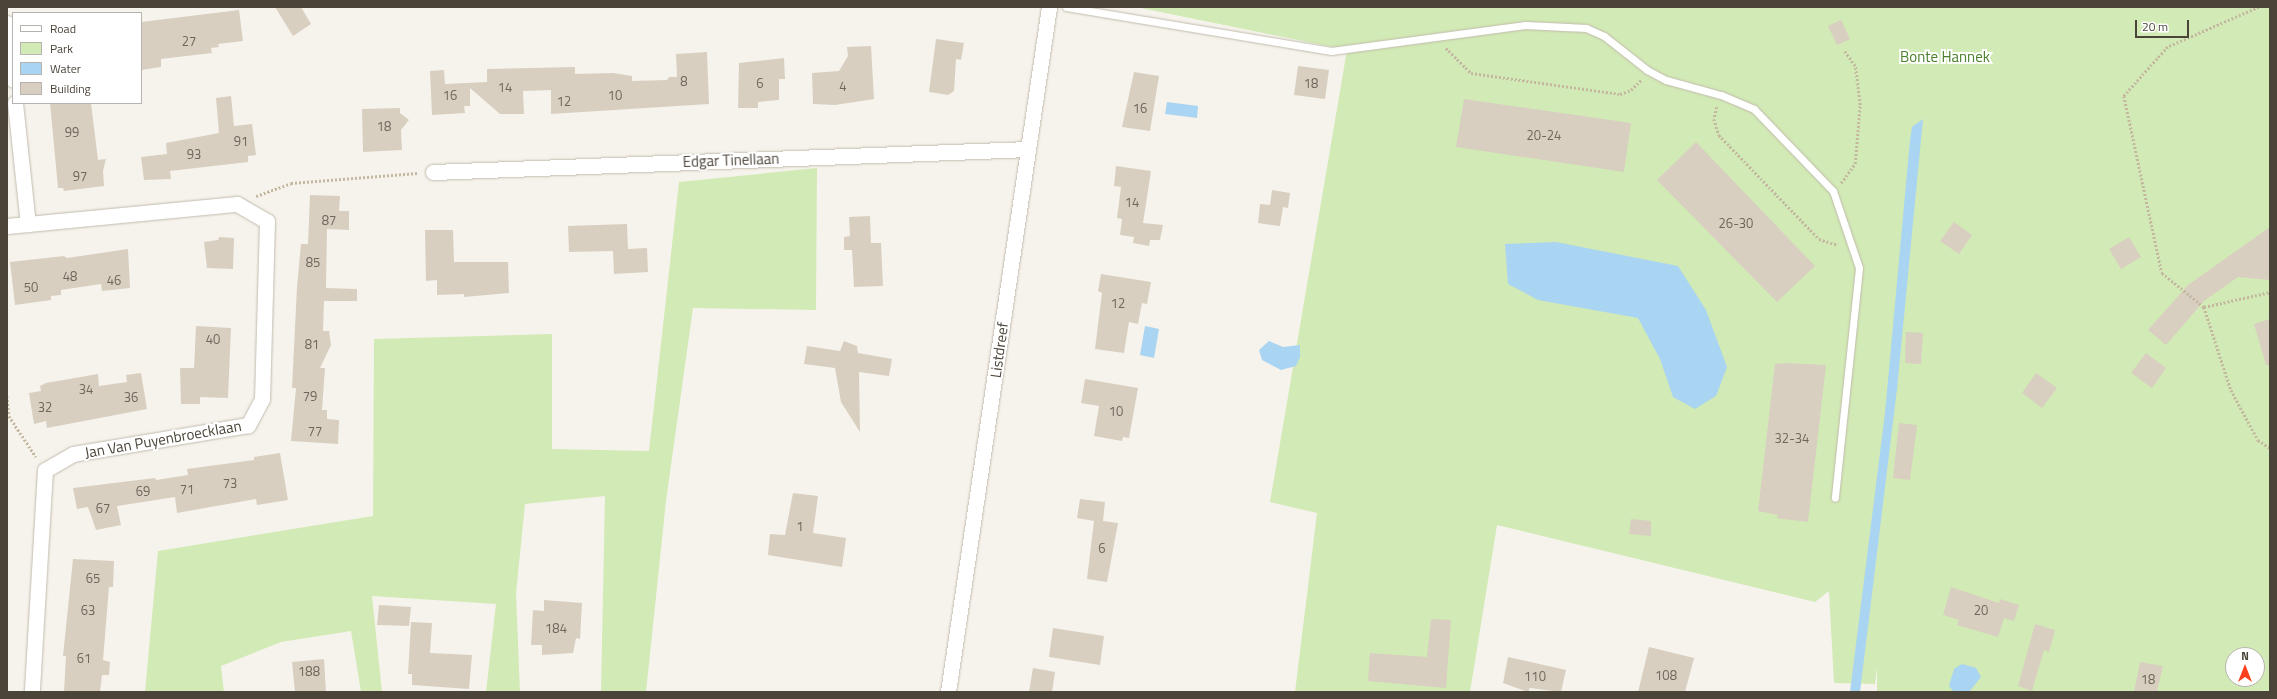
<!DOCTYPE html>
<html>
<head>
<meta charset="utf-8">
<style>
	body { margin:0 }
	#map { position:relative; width:2277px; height:699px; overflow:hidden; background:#f6f3ec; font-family:"Titillium Web",sans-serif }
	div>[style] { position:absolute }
	.green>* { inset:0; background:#d2eab5 }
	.water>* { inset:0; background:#a9d4f2 }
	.building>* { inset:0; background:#d8cfc1 }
	.path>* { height:2.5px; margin-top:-1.25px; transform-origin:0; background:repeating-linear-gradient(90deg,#c4b79f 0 2px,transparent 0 4px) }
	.roads { filter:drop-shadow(0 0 1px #c2bbae) drop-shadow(0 0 1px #c2bbae) }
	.lane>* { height:7px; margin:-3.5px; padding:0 3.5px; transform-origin:3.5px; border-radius:3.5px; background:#fff }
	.street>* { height:15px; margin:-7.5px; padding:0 7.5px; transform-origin:7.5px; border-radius:7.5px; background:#fff }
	span { translate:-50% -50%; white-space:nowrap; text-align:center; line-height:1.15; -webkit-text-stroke:4px #fff; paint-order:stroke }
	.number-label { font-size:13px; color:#6e675b }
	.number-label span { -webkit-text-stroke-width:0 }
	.park-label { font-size:15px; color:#4a7f2a }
	.street-label { font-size:15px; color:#4b4439 }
	.frame { position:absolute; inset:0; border:8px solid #4b4439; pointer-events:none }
	.legend { position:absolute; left:12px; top:12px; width:130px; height:92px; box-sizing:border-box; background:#fff; border:1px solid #b7b4b0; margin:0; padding:5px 7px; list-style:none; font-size:12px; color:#4b4439 }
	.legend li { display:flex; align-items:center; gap:8px; height:20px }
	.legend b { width:20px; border:1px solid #b7b4b0 }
	.north { position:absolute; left:2225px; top:647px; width:40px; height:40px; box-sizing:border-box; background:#fff; border:1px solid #b7b4b0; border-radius:50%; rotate:0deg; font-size:11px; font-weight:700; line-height:16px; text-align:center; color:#4b4439 }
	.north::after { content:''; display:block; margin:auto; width:14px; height:18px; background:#fc3f1d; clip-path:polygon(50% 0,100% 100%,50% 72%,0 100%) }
	.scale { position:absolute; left:2135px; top:20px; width:54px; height:18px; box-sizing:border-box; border:2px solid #4b4439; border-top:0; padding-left:5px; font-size:12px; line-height:14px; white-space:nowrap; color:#4b4439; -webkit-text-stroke:3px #fff; paint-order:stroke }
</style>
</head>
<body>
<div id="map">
	<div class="green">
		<div style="clip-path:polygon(evenodd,1136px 7px,2270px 7px,2270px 692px,1877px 692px,1877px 667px,1875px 684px,1834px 683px,1829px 591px,1815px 602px,1497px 525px,1470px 692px,1295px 692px,1317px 513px,1270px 502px,1347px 50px,1136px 7px,2233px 655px,2257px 655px,2257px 679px,2233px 679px,2233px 655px)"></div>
		<div style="clip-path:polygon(817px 168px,816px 310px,693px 308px,666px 501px,646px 692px,601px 692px,605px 496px,525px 504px,516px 593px,520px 692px,486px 692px,496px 604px,372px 596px,382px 692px,361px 692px,351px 631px,281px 642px,221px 666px,224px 692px,145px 692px,158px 551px,373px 516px,374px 339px,552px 334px,552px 449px,649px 451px,679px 182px)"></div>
	</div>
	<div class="water">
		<div style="clip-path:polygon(1167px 102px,1198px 106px,1197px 118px,1165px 114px)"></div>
		<div style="clip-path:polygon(1923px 119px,1897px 389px,1860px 692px,1850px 692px,1885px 413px,1910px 140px,1912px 127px)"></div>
		<div style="clip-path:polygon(1556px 242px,1678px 266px,1706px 310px,1727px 367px,1716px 396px,1695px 409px,1673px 397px,1660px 359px,1638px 318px,1538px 300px,1508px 284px,1505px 244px)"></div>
		<div style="clip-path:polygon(1145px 326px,1159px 329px,1154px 358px,1140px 355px)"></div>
		<div style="clip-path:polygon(1269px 341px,1283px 347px,1300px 345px,1300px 357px,1296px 366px,1281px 370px,1262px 360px,1259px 350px)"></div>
		<div style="clip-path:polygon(1962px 664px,1976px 668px,1981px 677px,1969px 692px,1954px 692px,1949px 686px,1954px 669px)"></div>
	</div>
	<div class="building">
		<div style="clip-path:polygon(275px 7px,301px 7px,311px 24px,293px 36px)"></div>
		<div style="clip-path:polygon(239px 10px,243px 41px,218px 44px,219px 47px,211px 48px,212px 53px,161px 59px,161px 67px,141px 70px,141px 22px)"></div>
		<div style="clip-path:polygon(1841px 20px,1850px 39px,1837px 45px,1828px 26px)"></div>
		<div style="clip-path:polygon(936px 39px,964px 43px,961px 60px,956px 59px,954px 91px,948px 95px,929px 92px)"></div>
		<div style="clip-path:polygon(871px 46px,874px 99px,835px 105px,813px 104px,812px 73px,839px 71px,848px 56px,847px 47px)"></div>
		<div style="clip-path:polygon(707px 52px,709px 104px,551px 114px,551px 90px,523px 91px,524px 114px,500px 114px,470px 88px,470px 106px,464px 106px,465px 113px,432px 115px,430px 71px,444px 70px,445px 84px,487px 82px,487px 69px,575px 67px,575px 74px,613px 73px,632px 76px,632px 81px,667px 80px,669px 77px,677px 77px,676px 54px)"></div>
		<div style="clip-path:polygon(784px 58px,785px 79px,779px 79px,779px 100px,758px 102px,758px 108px,738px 108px,739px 63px)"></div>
		<div style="clip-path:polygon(1298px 66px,1329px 70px,1325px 99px,1294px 95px)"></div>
		<div style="clip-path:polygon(1134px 72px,1159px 76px,1150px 131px,1122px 127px)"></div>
		<div style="clip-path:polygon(231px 96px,234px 126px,252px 124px,256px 155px,248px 156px,248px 162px,170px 171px,171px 179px,144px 180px,141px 157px,167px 154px,166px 143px,219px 133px,216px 98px)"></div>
		<div style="clip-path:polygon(1464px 99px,1631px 123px,1624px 172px,1456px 147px)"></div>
		<div style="clip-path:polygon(50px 103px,91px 103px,98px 160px,106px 159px,103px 171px,104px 186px,64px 191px,63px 188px,58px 188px)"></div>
		<div style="clip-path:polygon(400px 108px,400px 113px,409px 120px,401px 130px,402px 150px,363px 152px,362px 109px)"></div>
		<div style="clip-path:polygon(1696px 142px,1815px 266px,1777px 302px,1657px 180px)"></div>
		<div style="clip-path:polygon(1116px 166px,1151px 171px,1143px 223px,1163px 225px,1160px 240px,1150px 240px,1149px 246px,1133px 243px,1134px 237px,1120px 235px,1122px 219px,1117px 218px,1121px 187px,1114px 186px)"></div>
		<div style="clip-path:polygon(1272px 190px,1290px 193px,1288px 208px,1283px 207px,1280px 226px,1258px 223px,1260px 204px,1270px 205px)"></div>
		<div style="clip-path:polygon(310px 195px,340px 196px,339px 211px,349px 211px,349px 230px,327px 229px,326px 288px,357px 289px,357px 301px,324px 301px,323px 331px,329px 331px,331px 345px,320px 368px,325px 368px,322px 410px,327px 410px,327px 419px,339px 420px,338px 444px,291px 441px,296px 388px,292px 388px,297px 287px,301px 244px,308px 244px)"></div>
		<div style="clip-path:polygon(870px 216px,871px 243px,881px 243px,883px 286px,854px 287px,852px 250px,844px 250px,844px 237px,850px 236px,849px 217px)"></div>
		<div style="clip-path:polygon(1954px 222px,1972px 235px,1959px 254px,1940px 241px)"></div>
		<div style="clip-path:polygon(627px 224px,628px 249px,647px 248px,648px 272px,614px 274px,613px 251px,569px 252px,568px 226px)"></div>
		<div style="clip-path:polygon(2270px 227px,2270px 280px,2238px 277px,2204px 301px,2166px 345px,2148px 330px,2188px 285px)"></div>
		<div style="clip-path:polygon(425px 230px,453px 230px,454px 262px,508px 262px,509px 293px,464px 297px,464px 294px,437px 295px,437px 280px,426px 281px)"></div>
		<div style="clip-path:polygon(219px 237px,234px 238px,233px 269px,207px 268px,204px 242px,218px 240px)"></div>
		<div style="clip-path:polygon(2129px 237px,2141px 257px,2121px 269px,2109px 249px)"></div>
		<div style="clip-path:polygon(128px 249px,130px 288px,102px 291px,101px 284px,74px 288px,61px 290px,61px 295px,51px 296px,51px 300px,15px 305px,10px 262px,64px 256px,67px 258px)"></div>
		<div style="clip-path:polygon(1101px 274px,1151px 282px,1147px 304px,1142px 303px,1138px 324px,1129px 322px,1124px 353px,1095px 349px,1102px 293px,1098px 291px)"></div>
		<div style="clip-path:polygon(2270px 319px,2270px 365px,2266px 365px,2254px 324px)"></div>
		<div style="clip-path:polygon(196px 326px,231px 328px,228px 398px,200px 397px,200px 404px,181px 404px,180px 368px,194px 368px)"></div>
		<div style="clip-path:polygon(1906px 332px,1923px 333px,1921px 364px,1905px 363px)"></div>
		<div style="clip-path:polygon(844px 341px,857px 346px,858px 353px,892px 359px,889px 376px,859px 372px,860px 432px,841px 402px,835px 368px,804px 364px,807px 346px,840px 351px)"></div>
		<div style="clip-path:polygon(2146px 353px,2166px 368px,2152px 388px,2131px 373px)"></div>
		<div style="clip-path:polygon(1787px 363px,1826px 365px,1808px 522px,1777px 518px,1778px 515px,1758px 511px,1775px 364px)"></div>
		<div style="clip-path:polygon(141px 373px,147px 409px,47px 428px,46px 421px,34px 424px,29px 393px,41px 391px,40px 386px,46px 383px,98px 374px,99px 386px,127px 382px,126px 375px)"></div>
		<div style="clip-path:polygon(2036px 373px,2057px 388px,2042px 408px,2022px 393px)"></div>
		<div style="clip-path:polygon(1085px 379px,1138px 388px,1129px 438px,1123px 437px,1122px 441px,1094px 436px,1099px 406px,1081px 403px)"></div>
		<div style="clip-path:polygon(1899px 423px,1917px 425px,1910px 480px,1893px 478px)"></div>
		<div style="clip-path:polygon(280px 453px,288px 500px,257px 505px,256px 499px,177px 513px,175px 497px,117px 506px,121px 525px,96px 530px,88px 507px,77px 509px,73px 488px,155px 478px,156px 480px,188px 475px,187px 469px,254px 460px,254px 457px)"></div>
		<div style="clip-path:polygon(793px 493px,818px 496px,813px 533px,846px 538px,842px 567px,768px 555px,770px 534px,785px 535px)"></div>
		<div style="clip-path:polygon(1080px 499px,1105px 502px,1103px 521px,1118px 523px,1107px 582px,1087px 579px,1094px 521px,1077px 518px)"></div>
		<div style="clip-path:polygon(1631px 519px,1651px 521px,1651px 536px,1629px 534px)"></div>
		<div style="clip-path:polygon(73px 559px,114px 561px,113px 587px,109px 587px,103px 660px,110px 662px,109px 675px,102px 675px,100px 692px,64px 692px,66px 656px,63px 656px)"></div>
		<div style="clip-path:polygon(1951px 587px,1999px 603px,2000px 599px,2019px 605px,2014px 621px,2004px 618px,1998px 637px,1957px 625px,1959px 620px,1943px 615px)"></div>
		<div style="clip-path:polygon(544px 600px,582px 603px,580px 639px,576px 638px,573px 653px,542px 655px,542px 645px,531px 645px,533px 610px,544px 611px)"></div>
		<div style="clip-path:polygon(379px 605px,411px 607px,409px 626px,377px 625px)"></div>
		<div style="clip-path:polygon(1431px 619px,1451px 620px,1446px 688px,1368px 681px,1370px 653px,1427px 657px)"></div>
		<div style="clip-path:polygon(411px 622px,432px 623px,430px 653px,472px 655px,469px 689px,412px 685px,412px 674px,408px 674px)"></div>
		<div style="clip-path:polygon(2035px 624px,2055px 630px,2049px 652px,2044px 650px,2032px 691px,2018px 686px)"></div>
		<div style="clip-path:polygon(1053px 628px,1104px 636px,1100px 665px,1049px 657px)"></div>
		<div style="clip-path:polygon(1649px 647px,1694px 658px,1685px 692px,1638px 692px)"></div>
		<div style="clip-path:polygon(1508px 657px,1566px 670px,1561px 692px,1530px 688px,1528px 692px,1503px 683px)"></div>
		<div style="clip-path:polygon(324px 659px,326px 692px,295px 692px,292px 662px)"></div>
		<div style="clip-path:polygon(2140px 662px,2163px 666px,2157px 692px,2134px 692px)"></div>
		<div style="clip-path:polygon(1033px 668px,1055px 672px,1052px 692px,1029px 692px)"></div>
	</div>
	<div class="path">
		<div style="left:2259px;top:7px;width:99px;rotate:156.3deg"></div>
		<div style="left:2168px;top:47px;width:66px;rotate:131.9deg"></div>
		<div style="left:2124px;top:96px;width:181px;rotate:77.9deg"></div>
		<div style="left:2162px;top:273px;width:54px;rotate:39deg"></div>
		<div style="left:2204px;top:307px;width:68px;rotate:-12.8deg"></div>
		<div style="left:1446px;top:48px;width:35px;rotate:45deg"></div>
		<div style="left:1471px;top:73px;width:150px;rotate:8deg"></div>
		<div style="left:1620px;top:94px;width:12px;rotate:-20deg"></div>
		<div style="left:1631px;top:90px;width:14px;rotate:-45deg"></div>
		<div style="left:1717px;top:107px;width:12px;rotate:104deg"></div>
		<div style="left:1714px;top:119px;width:17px;rotate:73deg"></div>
		<div style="left:1719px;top:135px;width:144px;rotate:46.1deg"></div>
		<div style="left:1819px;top:239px;width:20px;rotate:18deg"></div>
		<div style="left:1841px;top:183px;width:24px;rotate:-54deg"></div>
		<div style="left:1855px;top:164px;width:59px;rotate:-85.2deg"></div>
		<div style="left:1860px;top:105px;width:39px;rotate:-97deg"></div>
		<div style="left:1855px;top:66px;width:19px;rotate:-126deg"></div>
		<div style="left:256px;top:196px;width:37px;rotate:-20deg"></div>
		<div style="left:291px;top:183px;width:127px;rotate:-4.5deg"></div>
		<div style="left:2204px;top:307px;width:87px;rotate:72deg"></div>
		<div style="left:2231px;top:390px;width:57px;rotate:61.6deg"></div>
		<div style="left:2258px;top:440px;width:14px;rotate:34deg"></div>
		<div style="left:7px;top:396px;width:20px;rotate:84deg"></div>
		<div style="left:9px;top:416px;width:49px;rotate:56.6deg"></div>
	</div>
	<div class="roads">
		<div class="lane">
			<div style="left:1066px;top:7px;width:269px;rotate:9.4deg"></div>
			<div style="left:1331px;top:51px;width:196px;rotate:-7.6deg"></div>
			<div style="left:1525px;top:25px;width:61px;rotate:2.8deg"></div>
			<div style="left:1586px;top:28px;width:20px;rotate:24deg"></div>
			<div style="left:1604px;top:36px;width:55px;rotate:38.3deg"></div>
			<div style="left:1647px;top:70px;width:21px;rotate:28deg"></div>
			<div style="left:1666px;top:80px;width:57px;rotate:15.3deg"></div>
			<div style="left:1721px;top:95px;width:36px;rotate:23deg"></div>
			<div style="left:1754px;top:109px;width:114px;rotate:46.1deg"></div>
			<div style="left:1833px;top:191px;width:81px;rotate:71.3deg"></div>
			<div style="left:1859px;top:268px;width:231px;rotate:96deg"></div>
		</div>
		<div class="street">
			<div style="left:7px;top:23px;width:57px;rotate:84deg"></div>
			<div style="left:15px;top:103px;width:122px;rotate:83.9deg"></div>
			<div style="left:433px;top:172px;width:595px;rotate:-2.21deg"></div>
			<div style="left:7px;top:226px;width:231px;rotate:-5.5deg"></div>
			<div style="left:237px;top:204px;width:34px;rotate:30deg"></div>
			<div style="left:267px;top:221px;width:178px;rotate:91.6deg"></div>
			<div style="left:262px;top:399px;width:30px;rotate:118deg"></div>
			<div style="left:248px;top:425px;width:177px;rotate:170.6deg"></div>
			<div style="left:73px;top:454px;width:32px;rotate:150deg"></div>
			<div style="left:45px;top:470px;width:222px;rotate:93.4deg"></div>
			<div style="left:948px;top:692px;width:692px;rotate:-81.61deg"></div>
		</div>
	</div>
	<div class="number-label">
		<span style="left:189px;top:41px">27</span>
		<span style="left:684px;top:81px">8</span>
		<span style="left:760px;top:83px">6</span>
		<span style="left:1311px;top:83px">18</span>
		<span style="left:843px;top:86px">4</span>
		<span style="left:505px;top:87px">14</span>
		<span style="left:450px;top:95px">16</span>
		<span style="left:615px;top:95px">10</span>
		<span style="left:564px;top:101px">12</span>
		<span style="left:1140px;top:108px">16</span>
		<span style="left:384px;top:126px">18</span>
		<span style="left:72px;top:132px">99</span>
		<span style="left:1544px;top:135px">20-24</span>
		<span style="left:241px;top:141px">91</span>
		<span style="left:194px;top:154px">93</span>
		<span style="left:80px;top:176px">97</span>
		<span style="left:1132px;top:202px">14</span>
		<span style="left:329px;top:220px">87</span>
		<span style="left:1736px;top:223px">26-30</span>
		<span style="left:313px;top:262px">85</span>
		<span style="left:70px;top:276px">48</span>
		<span style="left:114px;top:280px">46</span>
		<span style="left:31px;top:287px">50</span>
		<span style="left:1118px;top:303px">12</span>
		<span style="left:213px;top:339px">40</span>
		<span style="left:312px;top:344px">81</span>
		<span style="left:86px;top:389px">34</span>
		<span style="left:310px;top:396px">79</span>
		<span style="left:131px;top:397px">36</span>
		<span style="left:45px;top:407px">32</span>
		<span style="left:1116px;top:411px">10</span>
		<span style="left:315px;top:431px">77</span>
		<span style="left:1792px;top:438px">32-34</span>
		<span style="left:230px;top:483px">73</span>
		<span style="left:187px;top:489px">71</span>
		<span style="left:143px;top:491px">69</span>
		<span style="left:103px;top:508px">67</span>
		<span style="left:800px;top:526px">1</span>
		<span style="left:1102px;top:548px">6</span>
		<span style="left:93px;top:578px">65</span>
		<span style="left:88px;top:610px">63</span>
		<span style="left:1981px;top:610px">20</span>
		<span style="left:556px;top:628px">184</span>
		<span style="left:84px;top:658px">61</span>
		<span style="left:309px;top:671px">188</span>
		<span style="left:1666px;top:675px">108</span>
		<span style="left:1535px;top:676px">110</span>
		<span style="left:2148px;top:679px">18</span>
	</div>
	<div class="park-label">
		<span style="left:1945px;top:57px">Bonte Hannek</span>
	</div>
	<div class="street-label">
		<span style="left:731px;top:160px;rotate:-2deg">Edgar Tinellaan</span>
		<span style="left:999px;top:350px;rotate:-82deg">Listdreef</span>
		<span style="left:163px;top:439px;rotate:-10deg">Jan Van Puyenbroecklaan</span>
	</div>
	<div class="frame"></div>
	<ul class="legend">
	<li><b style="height:5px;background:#fff"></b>Road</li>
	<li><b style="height:11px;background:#d2eab5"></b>Park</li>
	<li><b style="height:11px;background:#a9d4f2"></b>Water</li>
	<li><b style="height:11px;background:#d8cfc1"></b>Building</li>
	</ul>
	<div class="north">N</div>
	<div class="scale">20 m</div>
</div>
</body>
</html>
